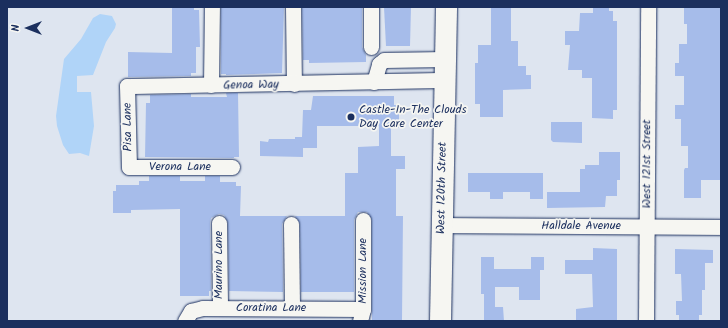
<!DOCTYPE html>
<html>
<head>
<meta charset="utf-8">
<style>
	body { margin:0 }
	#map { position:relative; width:728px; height:328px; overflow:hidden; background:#dee5f0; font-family:Kalam,sans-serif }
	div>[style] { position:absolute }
	.water>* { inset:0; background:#b0d4f8 }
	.building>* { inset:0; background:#a6bcea }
	.roads { filter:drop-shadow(0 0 1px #1b2f5e) drop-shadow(0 0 1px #1b2f5e) }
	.street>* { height:15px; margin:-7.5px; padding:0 7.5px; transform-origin:7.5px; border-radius:7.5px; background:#f6f6f2 }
	.secondary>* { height:21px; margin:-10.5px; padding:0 10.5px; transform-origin:10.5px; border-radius:10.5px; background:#f6f6f2 }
	.dots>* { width:11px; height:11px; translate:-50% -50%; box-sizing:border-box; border:2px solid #f6f6f2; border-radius:50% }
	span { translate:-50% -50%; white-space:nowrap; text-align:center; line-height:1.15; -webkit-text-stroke:3.5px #f6f6f2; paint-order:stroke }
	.street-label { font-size:12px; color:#1b2f5e }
	.poi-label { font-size:12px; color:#1b2f5e }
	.left { translate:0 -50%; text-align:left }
	.frame { position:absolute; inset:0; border:8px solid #1b2f5e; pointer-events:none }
	.north { position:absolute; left:8px; top:8px; width:40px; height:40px; -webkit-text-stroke:3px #f6f6f2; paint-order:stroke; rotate:270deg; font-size:11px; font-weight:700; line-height:16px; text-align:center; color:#1b2f5e }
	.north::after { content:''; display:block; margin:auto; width:14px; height:18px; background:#1b2f5e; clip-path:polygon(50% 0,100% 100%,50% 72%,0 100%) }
</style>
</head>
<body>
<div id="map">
	<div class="water">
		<div style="clip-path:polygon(100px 14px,112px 16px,116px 24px,115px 28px,106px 42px,93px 75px,77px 76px,77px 92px,91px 92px,94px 126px,89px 156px,80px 153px,69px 154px,63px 145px,57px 126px,56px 116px,64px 59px,81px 39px,93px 18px)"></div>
	</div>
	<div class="building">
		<div style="clip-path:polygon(172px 7px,194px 7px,194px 10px,199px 10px,200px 47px,196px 47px,196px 73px,191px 73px,191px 76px,128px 77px,128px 52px,172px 53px)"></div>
		<div style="clip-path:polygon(221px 7px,284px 7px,282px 73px,226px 75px,226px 74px,221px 74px)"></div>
		<div style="clip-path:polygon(302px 7px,362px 7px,362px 47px,366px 55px,366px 62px,309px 63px,309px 60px,303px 60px)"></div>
		<div style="clip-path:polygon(384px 7px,411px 7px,410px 46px,386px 46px)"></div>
		<div style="clip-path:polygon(491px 7px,511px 7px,511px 41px,518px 41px,518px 66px,526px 66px,526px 75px,531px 75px,531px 89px,503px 90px,503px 117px,480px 117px,480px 104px,475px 104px,475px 63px,478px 63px,478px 45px,491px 45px)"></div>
		<div style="clip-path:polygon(593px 7px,609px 7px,609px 11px,613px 11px,613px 21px,617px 21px,617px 110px,613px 110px,613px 119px,592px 118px,592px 78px,582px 78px,582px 70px,568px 70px,570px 45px,565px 45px,565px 31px,579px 31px,580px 13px,593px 13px)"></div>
		<div style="clip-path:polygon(684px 7px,721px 7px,721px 180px,701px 180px,701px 198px,684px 198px,684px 170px,685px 168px,688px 168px,688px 146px,681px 146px,681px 119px,675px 119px,675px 105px,684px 105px,684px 76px,675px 76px,675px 63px,679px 63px,679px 44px,687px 44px,687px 24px,684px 24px)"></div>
		<div style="clip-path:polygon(226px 93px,238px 93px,239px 157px,234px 157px,234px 158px,145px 157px,146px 103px,150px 103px,150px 95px,191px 94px,191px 97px,227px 97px)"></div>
		<div style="clip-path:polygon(313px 96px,394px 96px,394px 105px,399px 105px,399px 128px,391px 128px,391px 156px,405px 156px,405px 169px,396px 169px,396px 216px,403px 216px,402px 321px,372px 321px,372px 220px,367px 212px,358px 212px,354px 220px,354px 292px,301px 292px,300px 224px,295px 216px,345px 216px,345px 173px,358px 173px,358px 147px,379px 146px,379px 126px,317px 126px,317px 148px,303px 148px,303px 157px,260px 156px,260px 141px,268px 142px,269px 139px,295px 139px,295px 137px,302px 137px,303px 110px,311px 110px)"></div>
		<div style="clip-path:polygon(551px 122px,582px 122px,582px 143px,553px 142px,551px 140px)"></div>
		<div style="clip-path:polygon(599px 152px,620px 152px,620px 180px,617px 180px,617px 196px,606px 196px,605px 207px,547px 208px,547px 192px,580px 192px,580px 169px,585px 169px,585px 165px,599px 165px)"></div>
		<div style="clip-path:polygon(468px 173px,543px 173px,543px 199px,530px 199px,530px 192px,503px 192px,503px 199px,490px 199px,490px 192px,468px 192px)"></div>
		<div style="clip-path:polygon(149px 176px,180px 176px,180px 181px,205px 181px,205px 176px,220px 176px,220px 182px,236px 182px,236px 186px,241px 186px,240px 216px,287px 216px,282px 224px,283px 292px,229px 291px,228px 223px,224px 215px,219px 214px,211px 218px,210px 223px,211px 291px,209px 291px,209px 296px,180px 296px,180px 209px,131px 210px,131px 213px,113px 213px,113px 191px,116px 191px,116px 185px,139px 185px,139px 181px,149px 181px)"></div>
		<div style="clip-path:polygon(593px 248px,617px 249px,617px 321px,576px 321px,576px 309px,593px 307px,592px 274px,565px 274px,565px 260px,593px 260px)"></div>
		<div style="clip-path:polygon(675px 249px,713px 250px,713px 263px,705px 263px,705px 290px,702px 290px,702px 315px,699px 315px,699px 321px,679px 321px,679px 315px,676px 315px,676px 301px,682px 301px,681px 274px,675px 274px)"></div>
		<div style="clip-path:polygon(481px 257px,494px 257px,494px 269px,531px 269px,531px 257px,544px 257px,544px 270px,540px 270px,540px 300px,519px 300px,519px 287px,495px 287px,495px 307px,503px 307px,504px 321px,484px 321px,484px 294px,481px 294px)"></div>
	</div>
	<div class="roads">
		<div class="street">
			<div style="left:293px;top:7px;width:77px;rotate:89.3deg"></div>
			<div style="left:371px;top:47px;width:40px;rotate:-90deg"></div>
			<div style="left:374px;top:82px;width:19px;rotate:-74deg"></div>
			<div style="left:379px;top:64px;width:6px;rotate:-39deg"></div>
			<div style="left:384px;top:60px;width:61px;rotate:-0.9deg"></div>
			<div style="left:211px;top:85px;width:78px;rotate:-89.3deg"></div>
			<div style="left:232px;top:167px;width:103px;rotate:180deg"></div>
			<div style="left:129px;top:167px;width:81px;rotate:-91.4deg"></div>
			<div style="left:127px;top:86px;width:318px;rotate:-1.1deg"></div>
			<div style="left:219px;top:223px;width:85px;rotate:89.3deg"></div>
			<div style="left:291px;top:224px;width:84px;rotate:89.3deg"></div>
			<div style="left:441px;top:225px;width:280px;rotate:0.4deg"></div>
			<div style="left:185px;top:321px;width:12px;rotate:-59deg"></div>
			<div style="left:191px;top:311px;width:12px;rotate:-14deg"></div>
			<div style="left:203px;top:308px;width:160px;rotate:0.4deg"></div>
			<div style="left:360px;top:321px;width:12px;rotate:-76deg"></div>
			<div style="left:363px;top:309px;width:89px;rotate:-90deg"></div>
			<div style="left:646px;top:321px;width:314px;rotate:-89.6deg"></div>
		</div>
		<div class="secondary">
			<div style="left:440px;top:321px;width:314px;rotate:-88.9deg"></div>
		</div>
	</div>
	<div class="dots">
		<div style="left:351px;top:117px;background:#1b2f5e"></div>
	</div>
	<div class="street-label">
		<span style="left:251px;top:85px;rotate:-1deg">Genoa Way</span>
		<span style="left:128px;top:127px;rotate:-91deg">Pisa Lane</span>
		<span style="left:647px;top:164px;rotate:-90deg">West 121st Street</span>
		<span style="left:180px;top:167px">Verona Lane</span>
		<span style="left:442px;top:188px;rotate:-89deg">West 120th Street</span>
		<span style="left:581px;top:226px">Halldale Avenue</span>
		<span style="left:219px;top:265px;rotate:-90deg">Maurino Lane</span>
		<span style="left:363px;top:271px;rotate:-90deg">Mission Lane</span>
		<span style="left:271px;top:308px">Coratina Lane</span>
	</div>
	<div class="poi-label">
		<span class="left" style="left:359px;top:117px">Castle-In-The Clouds<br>Day Care Center</span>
	</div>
	<div class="frame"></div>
	<div class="north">N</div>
</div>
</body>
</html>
